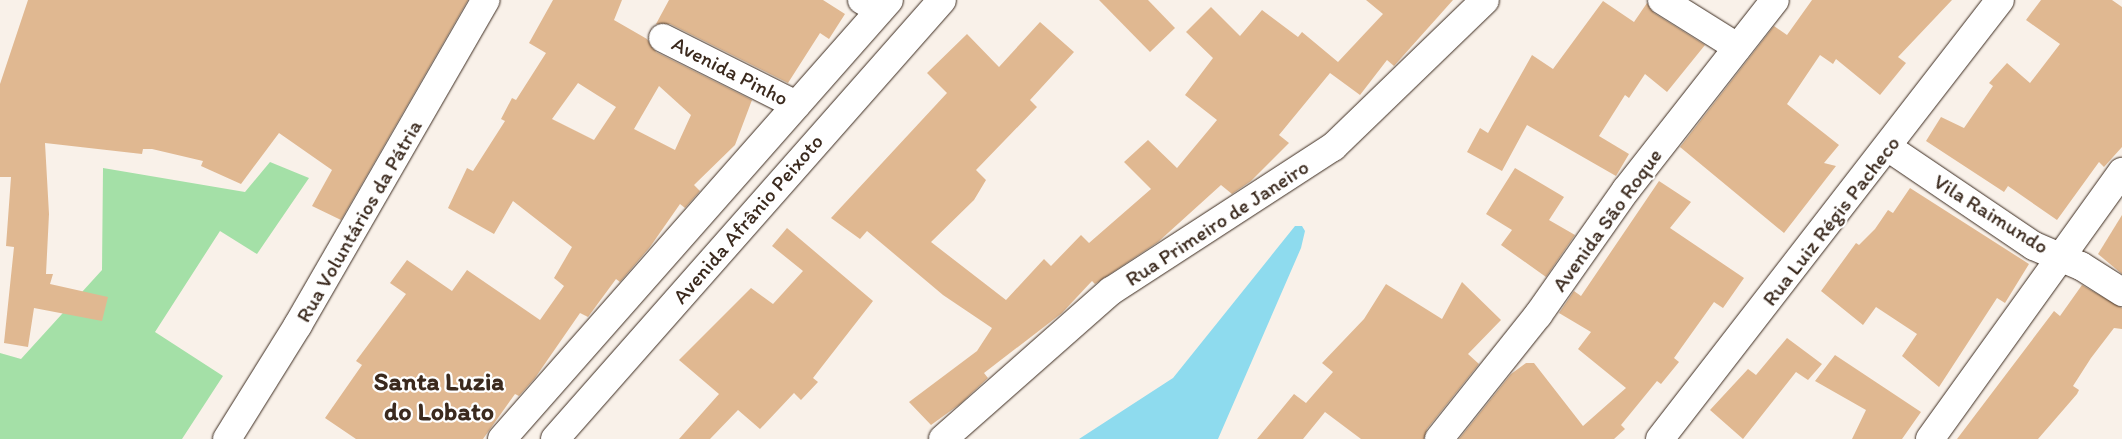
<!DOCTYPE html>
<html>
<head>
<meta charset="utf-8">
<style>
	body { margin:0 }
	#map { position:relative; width:2122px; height:439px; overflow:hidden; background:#f9f1e9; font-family:Itim,sans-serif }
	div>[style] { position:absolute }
	.green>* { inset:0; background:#a4e0a7 }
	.water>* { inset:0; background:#8edbee }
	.building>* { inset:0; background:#e0b891 }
	.roads { filter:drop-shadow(0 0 1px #3b2a1e) drop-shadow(0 0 1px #3b2a1e) }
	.minor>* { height:28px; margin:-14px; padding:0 14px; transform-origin:14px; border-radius:14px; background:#fff }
	.secondary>* { height:28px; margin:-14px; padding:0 14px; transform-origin:14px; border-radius:14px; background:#fff }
	.primary>* { height:28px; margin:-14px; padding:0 14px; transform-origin:14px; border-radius:14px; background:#fff }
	span { translate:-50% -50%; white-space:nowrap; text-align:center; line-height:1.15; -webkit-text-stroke:4.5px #fff; paint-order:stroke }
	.street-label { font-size:21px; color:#3b2a1e }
	.district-label { font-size:26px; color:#3b2a1e; font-weight:700 }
</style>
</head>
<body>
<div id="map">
	<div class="green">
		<div style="clip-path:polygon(270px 162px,309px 178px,257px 254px,220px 231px,155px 332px,223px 376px,182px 439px,0 439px,0 353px,21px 359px,102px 270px,103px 168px,245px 192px)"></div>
	</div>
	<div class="water">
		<div style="clip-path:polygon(1295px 226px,1302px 226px,1305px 231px,1301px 248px,1218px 439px,1079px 439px,1173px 378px)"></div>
	</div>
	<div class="building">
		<div style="clip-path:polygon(28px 0,468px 0,341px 220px,312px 206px,332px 170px,279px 133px,241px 184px,201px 166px,203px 161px,152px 149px,143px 149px,142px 154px,45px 143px,49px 214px,46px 274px,53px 274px,50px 284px,108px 297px,102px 321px,34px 308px,28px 347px,4px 343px,14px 247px,6px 246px,11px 177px,0 177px,0 84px)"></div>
		<div style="clip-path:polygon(evenodd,553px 0,622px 0,614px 20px,647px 39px,656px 52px,752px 100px,735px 145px,694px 185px,700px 191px,685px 208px,680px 204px,650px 247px,620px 282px,616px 279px,588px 317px,580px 313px,535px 378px,519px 396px,515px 394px,483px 439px,356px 439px,325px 418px,362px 365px,356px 361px,406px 294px,390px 283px,407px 260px,452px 291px,467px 270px,540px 320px,564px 286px,554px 278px,572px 247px,513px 201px,494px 234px,448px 208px,467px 168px,473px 171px,505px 121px,501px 119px,512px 98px,516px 100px,546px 53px,529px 43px,553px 0,578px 83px,616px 107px,594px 140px,552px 119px,578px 83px,553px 0,659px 86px,691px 115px,675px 150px,634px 129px,659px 86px)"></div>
		<div style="clip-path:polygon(669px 0,823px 0,845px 14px,829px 39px,820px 33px,788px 83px,670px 24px,656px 24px)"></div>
		<div style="clip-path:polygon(1099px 0,1148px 0,1175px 28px,1150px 52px)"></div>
		<div style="clip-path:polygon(1366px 0,1453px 0,1394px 66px,1387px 60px,1360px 95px,1330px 73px,1279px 135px,1289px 143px,1251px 181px,1232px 194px,1221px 185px,1158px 242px,1095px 284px,1092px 281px,1062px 313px,984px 373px,988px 378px,960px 404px,931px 425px,909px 402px,977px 351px,992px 328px,943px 295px,867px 231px,860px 239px,831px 218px,947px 93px,927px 73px,967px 34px,999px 67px,1040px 22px,1074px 52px,1030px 100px,1037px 107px,976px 170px,986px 180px,974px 200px,931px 242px,1006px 300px,1044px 259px,1051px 266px,1081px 235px,1089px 243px,1151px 189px,1124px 162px,1148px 140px,1177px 168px,1217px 120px,1185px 95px,1213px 58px,1186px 32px,1211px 7px,1240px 36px,1262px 10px,1298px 37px,1302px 32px,1338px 62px,1383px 14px)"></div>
		<div style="clip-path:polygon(1812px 0,1952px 0,1898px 57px,1906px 63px,1880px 95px,1836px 59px,1833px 64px,1820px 55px,1787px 104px,1839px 145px,1824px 163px,1836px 166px,1784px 233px,1680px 147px,1774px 26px,1787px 35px)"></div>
		<div style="clip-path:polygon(2041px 0,2112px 0,2122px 7px,2122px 147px,2104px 167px,2099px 162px,2057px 220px,2008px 186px,2004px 192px,1926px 141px,1941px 117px,1964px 128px,1993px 86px,1989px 83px,2007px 63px,2030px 83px,2060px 44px,2026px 20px)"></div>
		<div style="clip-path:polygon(1603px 1px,1634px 22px,1647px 3px,1654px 13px,1705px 45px,1667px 92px,1645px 74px,1629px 98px,1625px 95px,1599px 136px,1629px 154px,1616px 176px,1527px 125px,1502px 171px,1467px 152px,1480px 128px,1488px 133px,1532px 55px,1553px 69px)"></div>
		<div style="clip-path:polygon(1515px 168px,1564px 197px,1549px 220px,1575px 235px,1546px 277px,1501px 245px,1512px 230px,1486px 214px)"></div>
		<div style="clip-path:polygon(1659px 181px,1691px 202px,1670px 228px,1744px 278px,1723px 308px,1714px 302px,1674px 358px,1679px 362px,1661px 384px,1657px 381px,1621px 425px,1625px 429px,1614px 439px,1459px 439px,1511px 374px,1526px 363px,1534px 363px,1583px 426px,1626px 388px,1578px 349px,1591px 332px,1559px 313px,1574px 291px,1581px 296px)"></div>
		<div style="clip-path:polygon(1910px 188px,2029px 264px,2005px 303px,1997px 298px,1939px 387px,1902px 356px,1917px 334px,1876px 307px,1863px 325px,1821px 291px,1856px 243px,1859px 245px,1875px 229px,1888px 210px,1893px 213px)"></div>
		<div style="clip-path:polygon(2122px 215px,2122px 274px,2098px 254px)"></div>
		<div style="clip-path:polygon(787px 228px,873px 301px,813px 378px,818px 382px,801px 400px,794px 393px,760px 429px,738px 410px,710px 439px,679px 439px,719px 394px,679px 360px,751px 288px,773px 304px,803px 271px,772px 246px)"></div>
		<div style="clip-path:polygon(1462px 282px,1501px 320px,1468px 354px,1479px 364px,1427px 429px,1424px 439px,1361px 439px,1325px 412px,1303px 439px,1257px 439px,1294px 394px,1306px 403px,1333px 372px,1322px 363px,1364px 319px,1386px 284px,1442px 319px)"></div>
		<div style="clip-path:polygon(2082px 285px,2122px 308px,2122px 329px,2114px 328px,2091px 358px,2073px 386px,2079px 390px,2077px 394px,2038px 439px,1957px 439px,2054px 311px,2060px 316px)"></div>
		<div style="clip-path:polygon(1787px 338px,1822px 364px,1808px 380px,1796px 372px,1743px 439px,1710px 410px,1748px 369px,1756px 375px)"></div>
		<div style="clip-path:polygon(1835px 355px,1921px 412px,1902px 439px,1852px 439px,1866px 410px,1815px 381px)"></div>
	</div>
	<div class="roads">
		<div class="minor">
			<div style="left:862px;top:0;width:20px;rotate:30deg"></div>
			<div style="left:1662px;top:0;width:89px;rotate:32.1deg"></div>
			<div style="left:663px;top:38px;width:149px;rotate:26.7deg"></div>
			<div style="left:1889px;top:148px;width:175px;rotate:34.1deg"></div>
			<div style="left:2034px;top:246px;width:51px;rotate:23.1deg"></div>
			<div style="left:2081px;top:266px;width:49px;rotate:32.4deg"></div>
			<div style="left:227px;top:439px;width:134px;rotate:-58.1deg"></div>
			<div style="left:298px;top:325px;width:375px;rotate:-60deg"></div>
			<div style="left:943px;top:439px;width:224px;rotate:-41.4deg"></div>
			<div style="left:1111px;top:291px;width:265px;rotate:-33deg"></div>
			<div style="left:1333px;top:147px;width:211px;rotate:-44deg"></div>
			<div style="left:1439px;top:439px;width:159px;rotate:-51.4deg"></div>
			<div style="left:1538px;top:315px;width:153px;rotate:-54.9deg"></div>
			<div style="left:1626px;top:190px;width:241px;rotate:-51.9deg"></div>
			<div style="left:1930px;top:439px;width:329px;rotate:-54.3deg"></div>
		</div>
		<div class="secondary">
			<div style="left:1660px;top:439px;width:555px;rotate:-52.24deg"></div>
		</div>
		<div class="primary">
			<div style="left:502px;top:439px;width:585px;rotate:-48.6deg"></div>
			<div style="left:555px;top:439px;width:585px;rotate:-48.6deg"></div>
		</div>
	</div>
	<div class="street-label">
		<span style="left:730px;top:71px;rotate:27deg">Avenida Pinho</span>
		<span style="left:1991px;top:214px;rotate:32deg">Vila Raimundo</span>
		<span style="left:748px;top:219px;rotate:-49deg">Avenida Afrânio Peixoto</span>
		<span style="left:1607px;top:220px;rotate:-54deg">Avenida São Roque</span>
		<span style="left:359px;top:221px;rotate:-60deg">Rua Voluntários da Pátria</span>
		<span style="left:1831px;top:221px;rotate:-52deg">Rua Luiz Régis Pacheco</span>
		<span style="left:1217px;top:223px;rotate:-33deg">Rua Primeiro de Janeiro</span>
	</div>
	<div class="district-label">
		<span style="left:439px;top:397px">Santa Luzia<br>do Lobato</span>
	</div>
</div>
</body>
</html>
